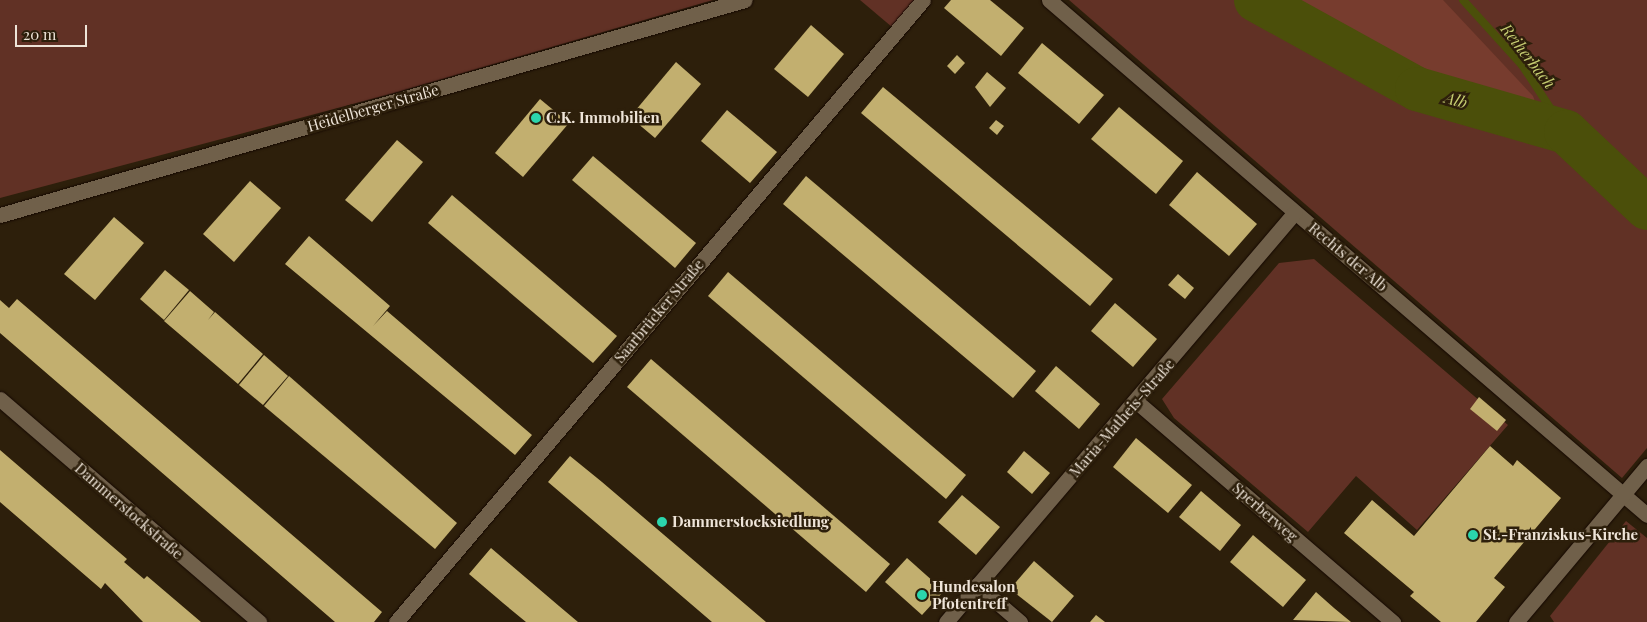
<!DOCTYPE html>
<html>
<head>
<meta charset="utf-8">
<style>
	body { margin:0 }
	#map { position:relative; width:1647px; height:622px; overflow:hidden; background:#2d1f0b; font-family:"Playfair Display",serif }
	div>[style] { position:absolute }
	.green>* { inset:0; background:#613125 }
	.forest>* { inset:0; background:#773c2e }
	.stream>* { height:8px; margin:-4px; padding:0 4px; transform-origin:4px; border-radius:4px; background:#4b4f0a }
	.river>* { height:44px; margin:-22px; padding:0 22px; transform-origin:22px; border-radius:22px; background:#4b4f0a }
	.building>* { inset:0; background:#c2af6f }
	.roads { filter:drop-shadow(0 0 1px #150800) drop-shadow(0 0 1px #150800) }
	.minor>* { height:15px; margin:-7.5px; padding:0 7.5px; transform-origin:7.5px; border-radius:7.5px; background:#70604a }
	.dots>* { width:14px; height:14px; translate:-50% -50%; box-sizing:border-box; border:2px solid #2d1f0b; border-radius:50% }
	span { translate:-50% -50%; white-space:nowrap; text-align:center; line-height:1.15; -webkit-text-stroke:5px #2d1f0b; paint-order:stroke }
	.street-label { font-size:15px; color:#eee4d8 }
	.poi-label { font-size:15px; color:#eee4d8; font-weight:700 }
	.left { translate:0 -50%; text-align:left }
	.water-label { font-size:16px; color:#c5cc71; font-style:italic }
	.scale { position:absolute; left:15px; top:25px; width:72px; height:22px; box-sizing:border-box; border:2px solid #eee4d8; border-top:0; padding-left:6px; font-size:15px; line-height:18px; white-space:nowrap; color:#eee4d8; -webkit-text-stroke:4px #2d1f0b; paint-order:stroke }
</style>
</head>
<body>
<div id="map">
	<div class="green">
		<div style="clip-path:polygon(0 0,713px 0,394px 93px,0 198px)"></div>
		<div style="clip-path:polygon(860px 0,916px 0,892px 27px)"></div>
		<div style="clip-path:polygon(1069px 0,1647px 0,1647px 448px,1622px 478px)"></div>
		<div style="clip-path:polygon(1314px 259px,1508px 425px,1417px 530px,1356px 476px,1308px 532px,1174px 418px,1162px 399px,1279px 263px)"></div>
		<div style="clip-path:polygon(1626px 521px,1647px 538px,1647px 622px,1554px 622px,1550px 616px)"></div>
	</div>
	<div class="forest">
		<div style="clip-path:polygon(1277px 0,1443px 0,1533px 96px,1539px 112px,1533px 116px,1419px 80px)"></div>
	</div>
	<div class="stream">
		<div style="left:1463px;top:0;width:88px;rotate:47.8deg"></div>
		<div style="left:1522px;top:65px;width:80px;rotate:56.7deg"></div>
	</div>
	<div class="river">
		<div style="left:1256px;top:0;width:184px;rotate:28.9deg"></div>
		<div style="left:1417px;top:89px;width:155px;rotate:16.1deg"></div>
		<div style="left:1566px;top:132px;width:111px;rotate:43.2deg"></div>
	</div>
	<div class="building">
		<div style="clip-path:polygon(951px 0,990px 0,1024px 28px,1001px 56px,944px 8px)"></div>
		<div style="clip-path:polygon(811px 25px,844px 54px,808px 97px,774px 69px)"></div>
		<div style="clip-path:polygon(1042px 43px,1104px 95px,1079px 124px,1018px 73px)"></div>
		<div style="clip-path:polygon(957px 55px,965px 63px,955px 74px,947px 66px)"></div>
		<div style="clip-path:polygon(676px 62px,701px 84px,655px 138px,630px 117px)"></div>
		<div style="clip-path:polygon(987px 72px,1006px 88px,990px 107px,975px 87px)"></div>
		<div style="clip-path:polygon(883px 87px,1113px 279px,1090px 306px,861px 113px)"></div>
		<div style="clip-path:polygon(540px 99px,569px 123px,523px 177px,495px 153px)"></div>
		<div style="clip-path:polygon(1119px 107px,1183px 161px,1156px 194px,1091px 139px)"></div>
		<div style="clip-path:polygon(727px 110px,777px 152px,750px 183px,701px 141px)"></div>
		<div style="clip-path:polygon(996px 120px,1004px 126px,997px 135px,989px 128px)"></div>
		<div style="clip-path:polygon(397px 140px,423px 162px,372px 222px,345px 200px)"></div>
		<div style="clip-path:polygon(593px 156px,696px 243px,675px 268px,572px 180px)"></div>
		<div style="clip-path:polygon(1197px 172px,1257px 224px,1229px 256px,1169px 205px)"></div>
		<div style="clip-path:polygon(806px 176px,1036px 371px,1013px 398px,783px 204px)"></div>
		<div style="clip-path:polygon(250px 181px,281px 208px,234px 262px,203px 234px)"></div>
		<div style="clip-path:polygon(452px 195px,617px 336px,593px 363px,428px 223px)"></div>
		<div style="clip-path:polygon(114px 217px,144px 243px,95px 300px,64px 274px)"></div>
		<div style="clip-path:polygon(309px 236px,390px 306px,373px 326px,387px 311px,532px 435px,515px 455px,285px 264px)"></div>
		<div style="clip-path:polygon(165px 270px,189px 290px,164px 320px,140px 299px)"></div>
		<div style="clip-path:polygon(728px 272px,966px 475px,946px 499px,708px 296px)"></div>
		<div style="clip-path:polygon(1178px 274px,1194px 288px,1185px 299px,1168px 285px)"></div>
		<div style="clip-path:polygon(190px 291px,214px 312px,208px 320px,215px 312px,263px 354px,238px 384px,164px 321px)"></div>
		<div style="clip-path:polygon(17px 299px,382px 612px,374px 622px,335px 622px,0 333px,0 300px,9px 308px)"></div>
		<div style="clip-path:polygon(1115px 303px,1157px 339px,1133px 367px,1091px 331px)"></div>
		<div style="clip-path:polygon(264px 355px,288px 376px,263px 405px,239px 385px)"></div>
		<div style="clip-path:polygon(651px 359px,890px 564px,866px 592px,627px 387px)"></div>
		<div style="clip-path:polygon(1056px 366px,1100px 404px,1079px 429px,1035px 391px)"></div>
		<div style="clip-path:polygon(289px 376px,457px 523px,435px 549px,264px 406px)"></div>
		<div style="clip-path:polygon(1479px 397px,1506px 420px,1497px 431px,1470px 409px)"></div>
		<div style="clip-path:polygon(1136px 438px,1192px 485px,1168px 513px,1113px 467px)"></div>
		<div style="clip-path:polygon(1490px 446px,1513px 466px,1517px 460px,1561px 498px,1494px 578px,1505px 587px,1476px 622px,1441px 622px,1410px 596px,1414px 592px,1344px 533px,1372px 500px,1414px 536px)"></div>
		<div style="clip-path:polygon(0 450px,127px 559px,124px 562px,144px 579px,147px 576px,201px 622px,143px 622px,105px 583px,101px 589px,0 502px)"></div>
		<div style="clip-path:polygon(1024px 451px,1050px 473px,1032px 494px,1007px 472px)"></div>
		<div style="clip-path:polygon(570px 456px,602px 482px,766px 622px,712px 622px,642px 562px,548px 482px)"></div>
		<div style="clip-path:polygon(1201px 491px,1241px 525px,1220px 551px,1179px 517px)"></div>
		<div style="clip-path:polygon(962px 495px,1000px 527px,976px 555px,938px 522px)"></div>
		<div style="clip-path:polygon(1253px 535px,1306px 580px,1283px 607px,1230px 562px)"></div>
		<div style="clip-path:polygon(491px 548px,559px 606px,578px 622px,526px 622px,503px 603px,469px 574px)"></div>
		<div style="clip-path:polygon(907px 558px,944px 591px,922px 615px,885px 582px)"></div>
		<div style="clip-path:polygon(1034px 561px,1074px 596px,1052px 622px,1010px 589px)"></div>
		<div style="clip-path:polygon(1316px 592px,1334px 608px,1351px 622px,1293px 620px)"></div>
		<div style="clip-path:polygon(1096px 615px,1105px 622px,1090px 622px)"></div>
	</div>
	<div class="roads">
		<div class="minor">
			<div style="left:1049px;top:0;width:789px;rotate:40.74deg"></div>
			<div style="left:0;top:215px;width:775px;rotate:-16.1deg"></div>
			<div style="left:0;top:399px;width:342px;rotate:40.7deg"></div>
			<div style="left:1137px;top:402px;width:338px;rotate:40.7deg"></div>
			<div style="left:977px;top:585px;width:57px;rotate:40.7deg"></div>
			<div style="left:396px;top:622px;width:815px;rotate:-49.73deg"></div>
			<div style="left:946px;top:622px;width:538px;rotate:-49.59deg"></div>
			<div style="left:1516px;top:622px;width:204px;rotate:-50deg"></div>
		</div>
	</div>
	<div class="dots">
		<div style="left:536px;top:118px;background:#2bd5ac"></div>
		<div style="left:662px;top:522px;background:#2bd5ac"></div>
		<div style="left:1473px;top:535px;background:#2bd5ac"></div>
		<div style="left:922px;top:595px;background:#2bd5ac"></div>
	</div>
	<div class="street-label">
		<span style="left:373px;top:108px;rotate:-16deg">Heidelberger Straße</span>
		<span style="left:1348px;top:257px;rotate:40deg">Rechts der Alb</span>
		<span style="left:659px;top:311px;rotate:-50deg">Saarbrücker Straße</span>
		<span style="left:1122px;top:418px;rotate:-49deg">Maria-Matheis-Straße</span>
		<span style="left:129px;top:511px;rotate:41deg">Dammerstockstraße</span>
		<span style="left:1265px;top:512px;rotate:41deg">Sperberweg</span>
	</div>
	<div class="poi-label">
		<span class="left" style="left:546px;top:118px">C.K. Immobilien</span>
		<span class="left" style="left:672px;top:522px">Dammerstocksiedlung</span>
		<span class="left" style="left:1483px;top:535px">St.-Franziskus-Kirche</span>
		<span class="left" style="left:932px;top:595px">Hundesalon<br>Pfotentreff</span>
	</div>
	<div class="water-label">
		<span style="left:1528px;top:56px;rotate:52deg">Reiherbach</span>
		<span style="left:1456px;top:100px;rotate:16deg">Alb</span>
	</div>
	<div class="scale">20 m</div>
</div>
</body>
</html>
